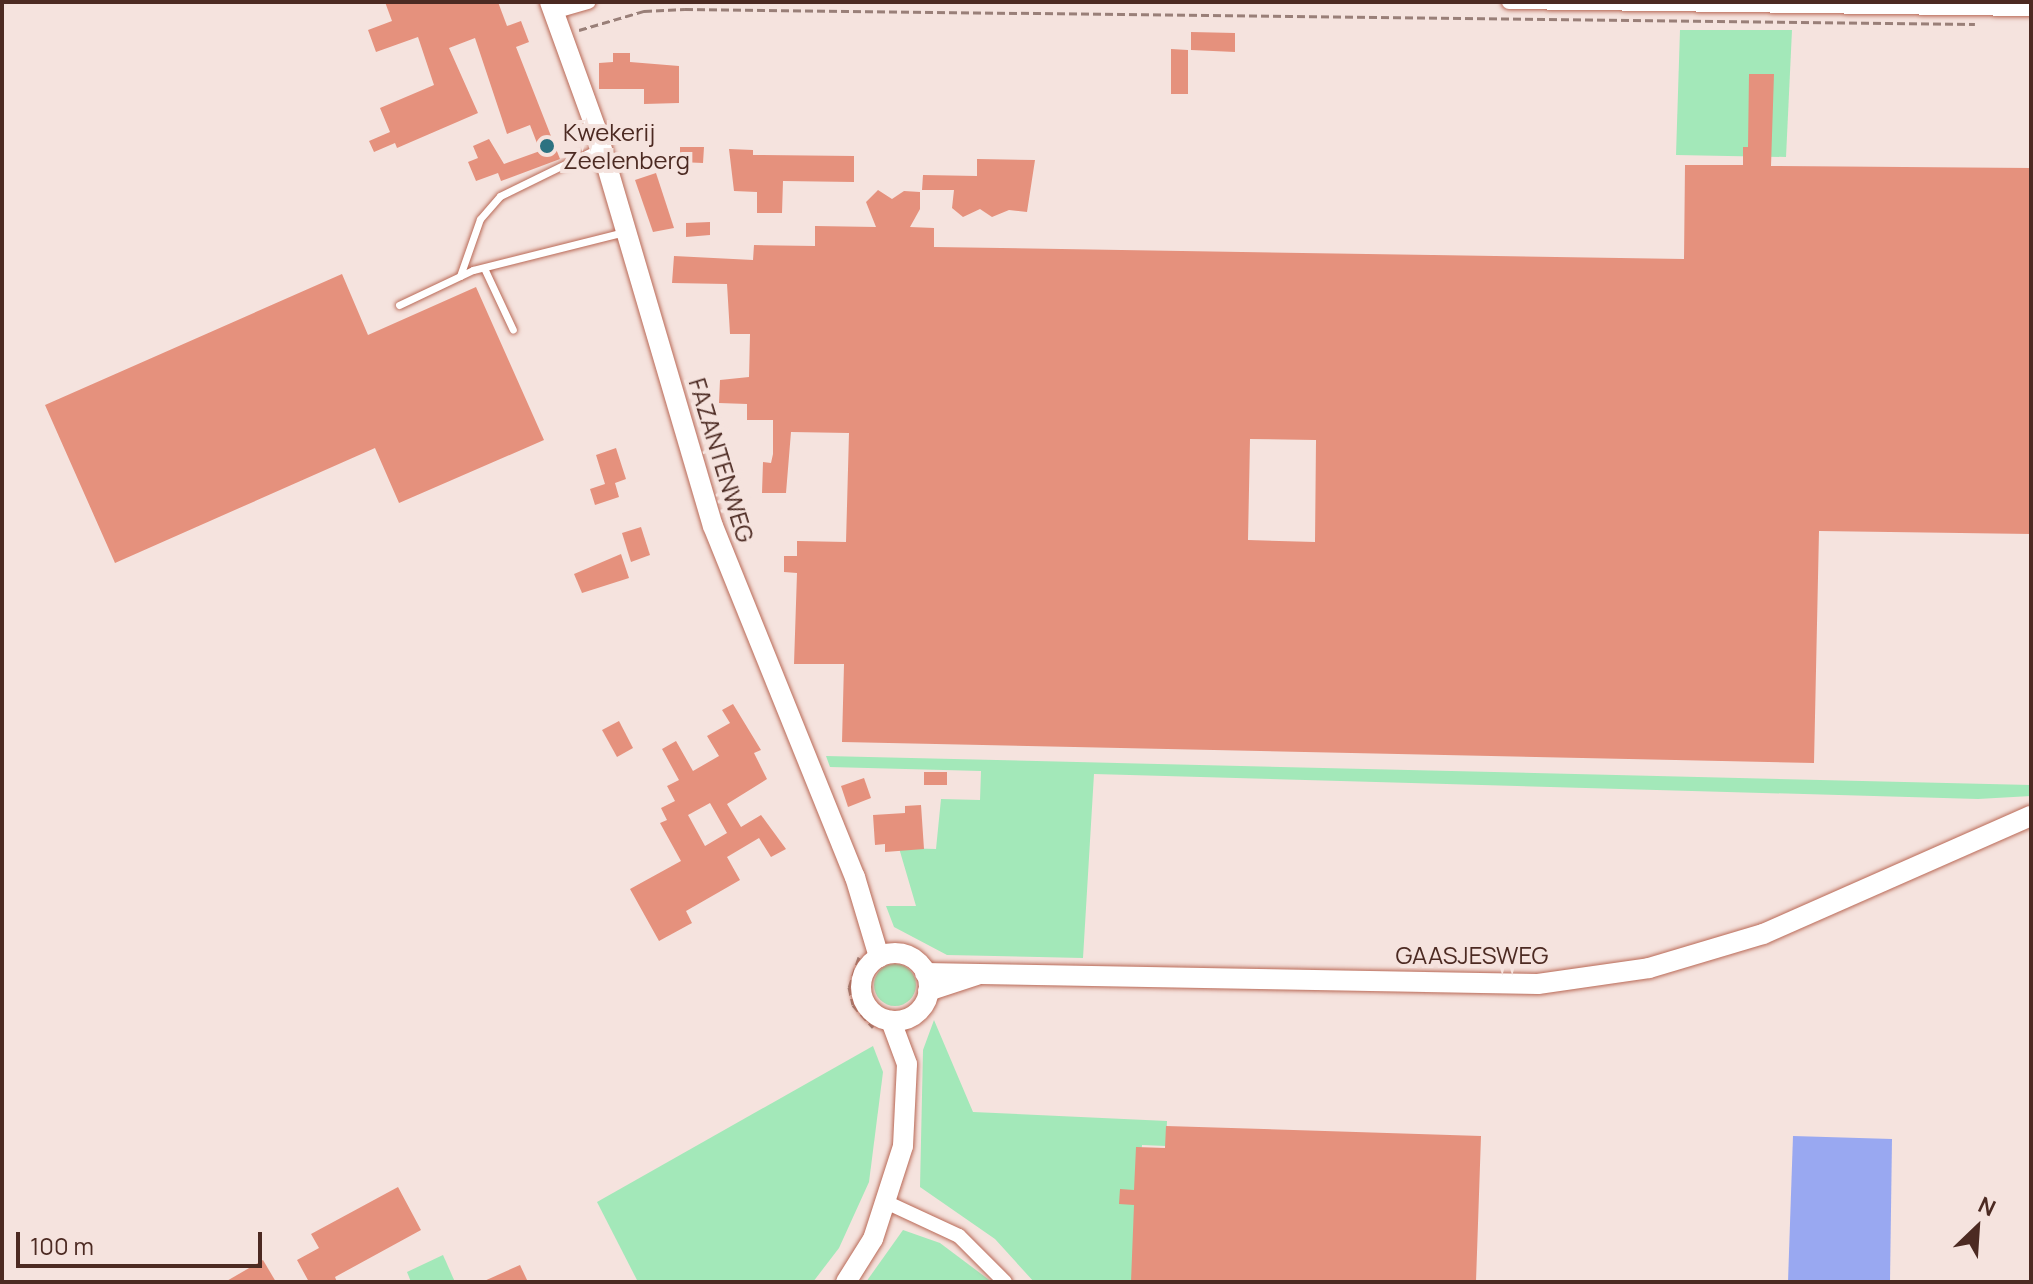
<!DOCTYPE html>
<html>
<head>
<meta charset="utf-8">
<style>
	body { margin:0 }
	#map { position:relative; width:2033px; height:1284px; overflow:hidden; background:#f5e3de; font-family:Manrope,sans-serif }
	div>[style] { position:absolute }
	.green>* { inset:0; background:#a3e8b9 }
	.round { border-radius:50% }
	.water>* { inset:0; background:#99a8f1 }
	.building>* { inset:0; background:#e5917d }
	.path>* { height:3px; margin-top:-1.5px; transform-origin:0; background:repeating-linear-gradient(90deg,#997f78 0 8px,transparent 0 12px) }
	.roads { filter:drop-shadow(0 0 2px #b96956) drop-shadow(0 0 2px #b96956) }
	.lane>* { height:7px; margin:-3.5px; padding:0 3.5px; transform-origin:3.5px; border-radius:3.5px; background:#fff }
	.street>* { height:14px; margin:-7px; padding:0 7px; transform-origin:7px; border-radius:7px; background:#fff }
	.secondary>* { height:20px; margin:-10px; padding:0 10px; transform-origin:10px; border-radius:10px; background:#fff }
	.secondary>.ring { margin:-10px; padding:0; box-sizing:content-box; background:none; border:20px solid #fff; border-radius:50% }
	.dots>* { width:22px; height:22px; translate:-50% -50%; box-sizing:border-box; border:4px solid #f5e3de; border-radius:50% }
	span { translate:-50% -50%; white-space:nowrap; text-align:center; line-height:1.15; -webkit-text-stroke:8px #f5e3de; paint-order:stroke }
	.poi-label { font-size:24px; color:#4c2a22 }
	.left { translate:0 -50%; text-align:left }
	.street-label { font-size:24px; color:#4c2a22 }
	.frame { position:absolute; inset:0; border:4px solid #4c2a22; pointer-events:none }
	.north { position:absolute; left:1937px; top:1188px; width:80px; height:80px; -webkit-text-stroke:6px #f5e3de; paint-order:stroke; rotate:25deg; font-size:22px; font-weight:700; line-height:32px; text-align:center; color:#4c2a22 }
	.north::after { content:''; display:block; margin:auto; width:28px; height:36px; background:#4c2a22; clip-path:polygon(50% 0,100% 100%,50% 72%,0 100%) }
	.scale { position:absolute; left:16px; top:1232px; width:246px; height:36px; box-sizing:border-box; border:4px solid #4c2a22; border-top:0; padding-left:10px; font-size:24px; line-height:28px; white-space:nowrap; color:#4c2a22; -webkit-text-stroke:6px #f5e3de; paint-order:stroke }
</style>
</head>
<body>
<div id="map">
	<div class="green">
		<div style="clip-path:polygon(1680px 30px,1792px 30px,1786px 157px,1676px 155px)"></div>
		<div style="clip-path:polygon(826px 756px,2031px 785px,2031px 796px,1978px 799px,1094px 774px,1083px 958px,947px 955px,894px 927px,886px 906px,916px 906px,899px 848px,936px 849px,941px 799px,980px 800px,981px 771px,830px 767px)"></div>
		<div class="round" style="left:874px;top:964px;width:42px;height:42px"></div>
		<div style="clip-path:polygon(934px 1020px,973px 1112px,1167px 1121px,1166px 1146px,1142px 1145px,1135px 1282px,1034px 1282px,995px 1239px,920px 1187px,923px 1050px)"></div>
		<div style="clip-path:polygon(873px 1046px,883px 1072px,869px 1182px,839px 1248px,813px 1282px,638px 1282px,597px 1202px)"></div>
		<div style="clip-path:polygon(903px 1230px,940px 1243px,992px 1282px,866px 1282px)"></div>
		<div style="clip-path:polygon(443px 1255px,455px 1282px,411px 1282px,407px 1272px)"></div>
	</div>
	<div class="water">
		<div style="clip-path:polygon(1793px 1136px,1892px 1139px,1890px 1282px,1788px 1282px)"></div>
	</div>
	<div class="building">
		<div style="clip-path:polygon(385px 2px,498px 2px,507px 26px,521px 21px,529px 42px,516px 47px,560px 159px,501px 181px,498px 173px,476px 181px,468px 162px,478px 158px,473px 146px,489px 139px,504px 164px,540px 151px,530px 125px,507px 134px,475px 38px,449px 48px,478px 113px,397px 148px,395px 143px,374px 152px,369px 141px,390px 132px,380px 108px,434px 85px,418px 37px,376px 52px,368px 30px,392px 21px)"></div>
		<div style="clip-path:polygon(1191px 32px,1235px 33px,1235px 52px,1191px 50px)"></div>
		<div style="clip-path:polygon(1171px 49px,1188px 50px,1188px 94px,1171px 94px)"></div>
		<div style="clip-path:polygon(613px 53px,630px 53px,630px 62px,679px 66px,679px 103px,644px 104px,644px 89px,599px 89px,599px 63px,613px 62px)"></div>
		<div style="clip-path:polygon(evenodd,1749px 74px,1774px 74px,1771px 166px,2031px 168px,2031px 534px,1819px 531px,1814px 763px,842px 742px,844px 664px,794px 664px,797px 573px,784px 572px,784px 556px,797px 556px,797px 541px,846px 542px,849px 433px,791px 432px,786px 493px,762px 493px,763px 462px,771px 463px,773px 454px,773px 420px,747px 420px,747px 404px,719px 403px,720px 380px,749px 377px,750px 334px,730px 334px,727px 284px,672px 283px,674px 256px,753px 260px,754px 245px,815px 246px,815px 226px,876px 227px,866px 202px,878px 190px,892px 199px,904px 191px,920px 192px,920px 209px,910px 227px,934px 228px,934px 247px,1684px 259px,1685px 165px,1743px 165px,1743px 147px,1748px 147px,1749px 74px,1250px 439px,1316px 440px,1315px 542px,1248px 540px,1250px 439px)"></div>
		<div style="clip-path:polygon(680px 147px,704px 147px,703px 163px,680px 162px)"></div>
		<div style="clip-path:polygon(729px 149px,753px 150px,753px 155px,854px 156px,854px 182px,783px 181px,782px 213px,757px 213px,757px 192px,734px 191px)"></div>
		<div style="clip-path:polygon(977px 159px,1035px 160px,1027px 212px,1009px 210px,992px 217px,980px 209px,963px 217px,952px 208px,954px 190px,922px 190px,923px 175px,977px 176px)"></div>
		<div style="clip-path:polygon(656px 173px,674px 228px,653px 232px,635px 180px)"></div>
		<div style="clip-path:polygon(710px 222px,710px 235px,686px 237px,686px 223px)"></div>
		<div style="clip-path:polygon(342px 274px,368px 335px,476px 287px,544px 440px,399px 503px,375px 448px,115px 563px,45px 405px)"></div>
		<div style="clip-path:polygon(616px 448px,626px 479px,615px 483px,619px 497px,595px 505px,590px 489px,605px 484px,596px 455px)"></div>
		<div style="clip-path:polygon(641px 527px,650px 555px,631px 562px,622px 533px)"></div>
		<div style="clip-path:polygon(621px 554px,629px 578px,582px 593px,574px 574px)"></div>
		<div style="clip-path:polygon(evenodd,733px 704px,761px 750px,754px 753px,767px 779px,727px 804px,741px 827px,761px 815px,786px 849px,771px 857px,759px 838px,727px 857px,740px 880px,686px 911px,692px 923px,659px 941px,630px 889px,681px 861px,660px 823px,667px 820px,661px 808px,675px 801px,667px 786px,679px 780px,662px 749px,676px 741px,693px 771px,719px 756px,707px 736px,730px 723px,722px 710px,733px 704px,710px 803px,727px 833px,705px 846px,688px 815px,710px 803px)"></div>
		<div style="clip-path:polygon(619px 721px,633px 748px,617px 757px,602px 730px)"></div>
		<div style="clip-path:polygon(924px 772px,947px 772px,947px 785px,924px 785px)"></div>
		<div style="clip-path:polygon(864px 778px,871px 798px,848px 807px,841px 786px)"></div>
		<div style="clip-path:polygon(921px 805px,924px 849px,885px 852px,885px 844px,875px 845px,873px 815px,905px 813px,905px 806px)"></div>
		<div style="clip-path:polygon(1166px 1126px,1481px 1136px,1476px 1282px,1131px 1282px,1134px 1205px,1119px 1204px,1120px 1189px,1134px 1190px,1136px 1147px,1165px 1148px)"></div>
		<div style="clip-path:polygon(398px 1187px,421px 1230px,335px 1277px,337px 1282px,309px 1282px,297px 1260px,319px 1248px,311px 1234px)"></div>
		<div style="clip-path:polygon(263px 1260px,276px 1282px,225px 1282px)"></div>
		<div style="clip-path:polygon(520px 1265px,528px 1282px,482px 1282px)"></div>
	</div>
	<div class="path">
		<div style="left:579px;top:30px;width:68px;rotate:-16.3deg"></div>
		<div style="left:644px;top:11px;width:41px;rotate:-2.8deg"></div>
		<div style="left:685px;top:9px;width:1290px;rotate:0.67deg"></div>
		<div style="left:859px;top:957px;width:32px;rotate:108deg"></div>
		<div style="left:849px;top:987px;width:18px;rotate:77deg"></div>
		<div style="left:853px;top:1005px;width:30px;rotate:48deg"></div>
	</div>
	<div class="roads">
		<div class="lane">
			<div style="left:484px;top:268px;width:68px;rotate:64.9deg"></div>
			<div style="left:460px;top:276px;width:60px;rotate:-70.7deg"></div>
			<div style="left:480px;top:219px;width:30px;rotate:-49deg"></div>
			<div style="left:500px;top:196px;width:111px;rotate:-26.1deg"></div>
			<div style="left:399px;top:305px;width:82px;rotate:-25.3deg"></div>
			<div style="left:473px;top:270px;width:156px;rotate:-14.1deg"></div>
		</div>
		<div class="street">
			<div style="left:1509px;top:2px;width:522px;rotate:0.77deg"></div>
			<div style="left:553px;top:12px;width:37px;rotate:-16deg"></div>
			<div style="left:888px;top:1203px;width:78px;rotate:24.9deg"></div>
			<div style="left:959px;top:1236px;width:65px;rotate:45deg"></div>
		</div>
		<div class="secondary">
			<div style="left:550px;top:2px;width:135px;rotate:70.1deg"></div>
			<div style="left:596px;top:129px;width:414px;rotate:73.6deg"></div>
			<div style="left:713px;top:526px;width:379px;rotate:68deg"></div>
			<div style="left:855px;top:877px;width:84px;rotate:73.3deg"></div>
			<div class="ring" style="left:861px;top:953px;width:48px;height:48px"></div>
			<div style="left:925px;top:973px;width:613px;rotate:1.03deg"></div>
			<div style="left:1538px;top:984px;width:112px;rotate:-8.2deg"></div>
			<div style="left:1649px;top:968px;width:119px;rotate:-16.6deg"></div>
			<div style="left:1763px;top:934px;width:293px;rotate:-23.8deg"></div>
			<div style="left:928px;top:991px;width:52px;rotate:-18.1deg"></div>
			<div style="left:846px;top:1282px;width:51px;rotate:-57.9deg"></div>
			<div style="left:873px;top:1239px;width:98px;rotate:-72.1deg"></div>
			<div style="left:903px;top:1146px;width:82px;rotate:-87.2deg"></div>
			<div style="left:907px;top:1064px;width:46px;rotate:-110.4deg"></div>
		</div>
	</div>
	<div class="dots">
		<div style="left:547px;top:146px;background:#2d7281"></div>
	</div>
	<div class="poi-label">
		<span class="left" style="left:563px;top:146px">Kwekerij<br>Zeelenberg</span>
	</div>
	<div class="street-label">
		<span style="left:722px;top:460px;rotate:73deg">FAZANTENWEG</span>
		<span style="left:1472px;top:955px">GAASJESWEG</span>
	</div>
	<div class="frame"></div>
	<div class="north">N</div>
	<div class="scale">100 m</div>
</div>
</body>
</html>
